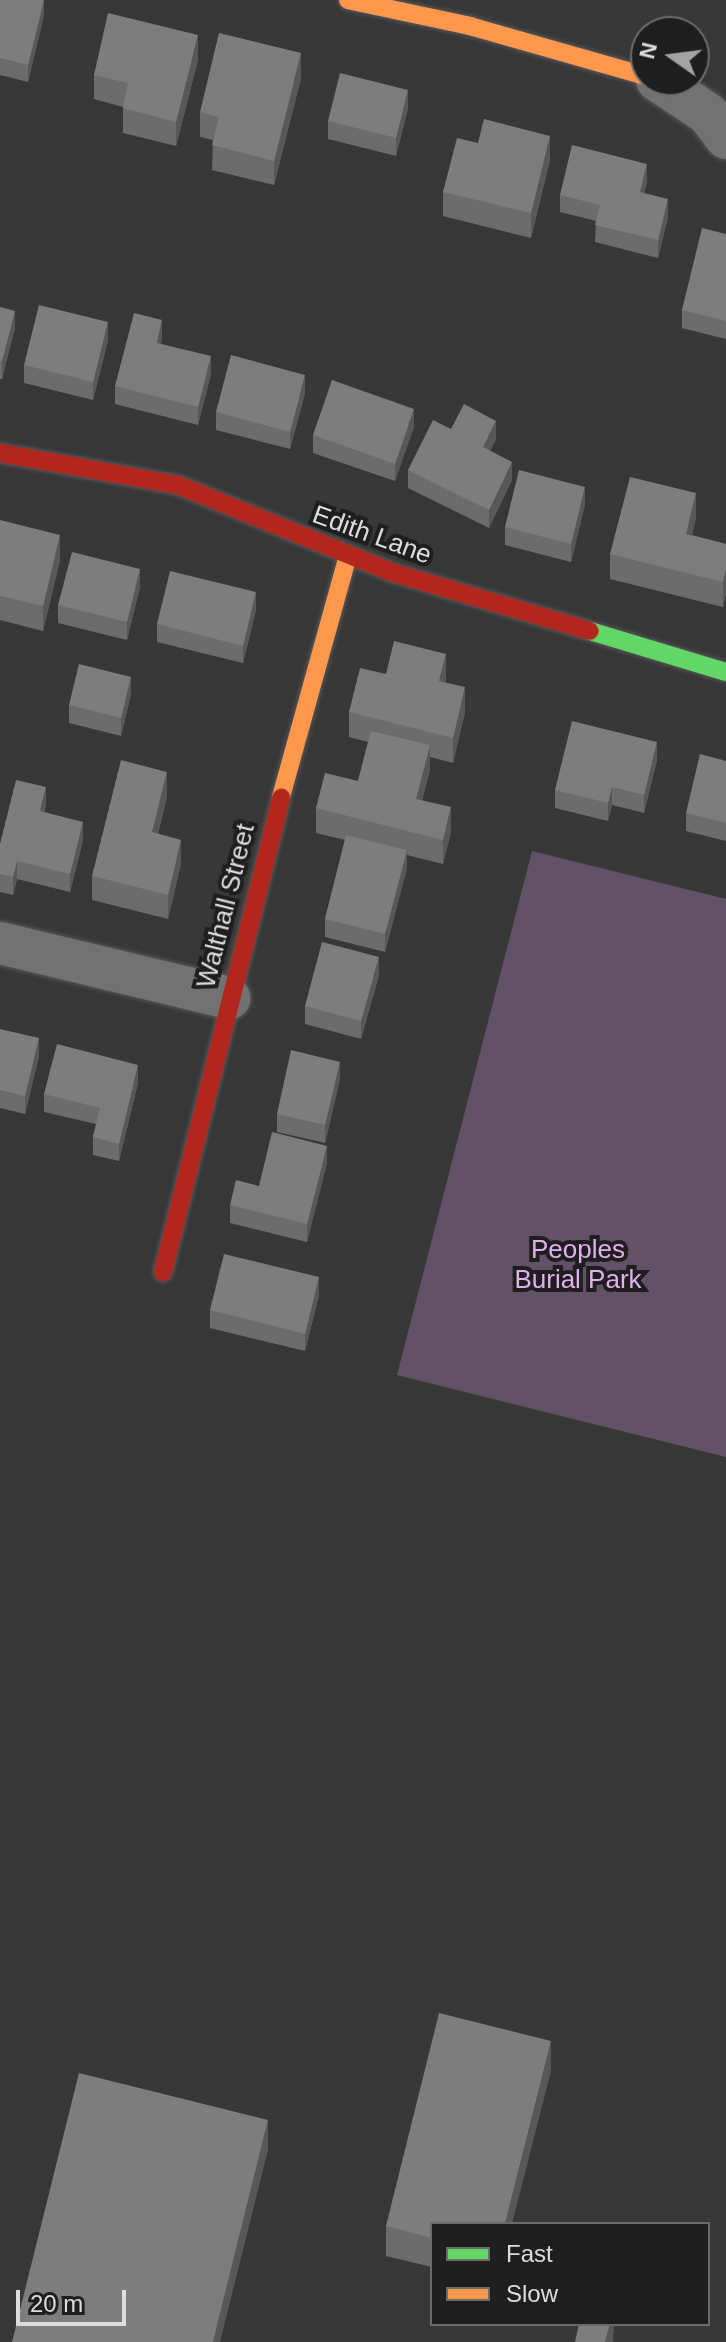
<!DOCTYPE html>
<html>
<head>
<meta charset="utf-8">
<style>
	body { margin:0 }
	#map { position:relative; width:726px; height:2342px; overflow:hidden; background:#393839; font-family:Arial,sans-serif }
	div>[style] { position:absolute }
	.green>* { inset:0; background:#635167 }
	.roads { filter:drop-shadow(0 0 2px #575657) drop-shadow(0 0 2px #575657) }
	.street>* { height:42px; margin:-21px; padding:0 21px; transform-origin:21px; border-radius:21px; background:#737273 }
	.fast>* { height:18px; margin:-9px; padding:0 9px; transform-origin:9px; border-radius:9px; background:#63d668 }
	.slow>* { height:18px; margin:-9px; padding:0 9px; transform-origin:9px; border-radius:9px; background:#ff974d }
	.jam>* { height:18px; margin:-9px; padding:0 9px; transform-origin:9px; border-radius:9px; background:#b3261e }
	.wall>* { inset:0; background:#6c6c6c }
	.shaded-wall>* { inset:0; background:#585858 }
	.building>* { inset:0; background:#7d7d7d }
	span { translate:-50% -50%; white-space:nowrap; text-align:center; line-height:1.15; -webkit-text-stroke:8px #201f20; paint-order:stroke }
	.street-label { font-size:26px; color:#deddde }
	.park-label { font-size:26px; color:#e3afee }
	.legend { position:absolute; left:430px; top:2222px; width:280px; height:104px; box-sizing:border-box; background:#201f20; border:2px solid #6c6b6c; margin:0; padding:10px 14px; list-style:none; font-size:24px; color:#deddde }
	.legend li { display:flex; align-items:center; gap:16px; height:40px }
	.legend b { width:40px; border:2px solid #6c6b6c }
	.north { position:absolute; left:630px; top:16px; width:80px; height:80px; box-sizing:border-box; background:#201f20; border:2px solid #6c6b6c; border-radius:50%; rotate:284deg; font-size:22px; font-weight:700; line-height:32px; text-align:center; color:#deddde }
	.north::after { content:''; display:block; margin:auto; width:28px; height:36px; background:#a4a3a4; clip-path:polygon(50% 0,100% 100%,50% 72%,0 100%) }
	.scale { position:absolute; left:16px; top:2290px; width:110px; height:36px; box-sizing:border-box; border:4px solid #deddde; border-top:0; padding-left:10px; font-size:24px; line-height:28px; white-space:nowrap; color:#deddde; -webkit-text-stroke:6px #201f20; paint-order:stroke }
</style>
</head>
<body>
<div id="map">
	<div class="green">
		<div style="clip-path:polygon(532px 851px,726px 899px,726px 1457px,397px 1375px)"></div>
	</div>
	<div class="roads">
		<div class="street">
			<div style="left:657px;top:80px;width:61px;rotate:33.7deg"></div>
			<div style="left:708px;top:114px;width:30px;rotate:53deg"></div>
			<div style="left:0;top:943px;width:236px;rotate:13.5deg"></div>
		</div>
		<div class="fast">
			<div style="left:590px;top:631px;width:142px;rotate:16.8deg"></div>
		</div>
		<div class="slow">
			<div style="left:348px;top:0;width:125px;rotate:12deg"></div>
			<div style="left:470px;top:26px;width:183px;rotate:15.9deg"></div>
			<div style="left:281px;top:797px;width:251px;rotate:-74.5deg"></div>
		</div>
		<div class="jam">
			<div style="left:0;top:453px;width:181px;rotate:10.2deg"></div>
			<div style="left:178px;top:485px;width:233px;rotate:22.2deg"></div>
			<div style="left:394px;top:573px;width:204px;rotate:16.5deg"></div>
			<div style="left:163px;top:1272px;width:489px;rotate:-76deg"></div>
		</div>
	</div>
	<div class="wall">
		<div style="clip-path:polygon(0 0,44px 15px,28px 82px,0 75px)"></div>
		<div style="clip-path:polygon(198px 60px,176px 146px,123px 133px,123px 107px,94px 99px,94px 75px)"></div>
		<div style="clip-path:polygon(301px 78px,274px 185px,212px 170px,213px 140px,200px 137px,200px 112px)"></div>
		<div style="clip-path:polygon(408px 108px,396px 156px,328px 139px,328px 121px)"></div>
		<div style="clip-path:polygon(550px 160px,531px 238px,443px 216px,443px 192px)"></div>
		<div style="clip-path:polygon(647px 182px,644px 193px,668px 217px,658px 258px,595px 242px,596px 221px,560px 212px,560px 195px)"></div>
		<div style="clip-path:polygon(726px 234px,726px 339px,682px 328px,682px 310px)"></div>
		<div style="clip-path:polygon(0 307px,15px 328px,2px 379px,0 379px)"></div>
		<div style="clip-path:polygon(162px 338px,161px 344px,211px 374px,198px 425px,115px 404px,115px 386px)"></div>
		<div style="clip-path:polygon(108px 340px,93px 400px,24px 383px,24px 365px)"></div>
		<div style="clip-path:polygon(305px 393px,290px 449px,216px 430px,216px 412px)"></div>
		<div style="clip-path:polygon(414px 427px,395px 481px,313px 453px,313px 435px)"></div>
		<div style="clip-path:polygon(451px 429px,496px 439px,490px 451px,512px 480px,489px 528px,408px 488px,408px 470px)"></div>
		<div style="clip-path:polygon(585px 504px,571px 562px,505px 545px,505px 527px)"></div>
		<div style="clip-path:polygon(696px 518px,692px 535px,726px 544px,726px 593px,723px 607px,610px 579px,610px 554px)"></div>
		<div style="clip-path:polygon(0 520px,60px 560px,43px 631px,0 620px)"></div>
		<div style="clip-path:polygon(140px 587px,127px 640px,58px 623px,58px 605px)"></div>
		<div style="clip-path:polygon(256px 610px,243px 663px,157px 642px,157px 624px)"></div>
		<div style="clip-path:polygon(386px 674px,446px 679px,445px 682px,465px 712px,453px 763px,430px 757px,430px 770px,422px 800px,451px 832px,443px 864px,407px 855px,407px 868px,385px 952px,325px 937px,325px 919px,345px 840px,316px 833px,316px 808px,358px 781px,368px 742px,349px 737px,349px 712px)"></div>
		<div style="clip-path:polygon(131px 694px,121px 736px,69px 723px,69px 705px)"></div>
		<div style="clip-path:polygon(657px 760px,644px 813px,612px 805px,608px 821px,555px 808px,555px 790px)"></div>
		<div style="clip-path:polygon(726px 761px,726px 841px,686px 831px,686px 813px)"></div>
		<div style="clip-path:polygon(167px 797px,158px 834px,181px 864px,168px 919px,92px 900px,92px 876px)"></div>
		<div style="clip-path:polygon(46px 805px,44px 812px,83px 840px,70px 892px,17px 879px,13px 895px,0 892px,0 844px)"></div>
		<div style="clip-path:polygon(379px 975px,361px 1039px,305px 1024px,305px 1006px)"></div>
		<div style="clip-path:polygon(0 1029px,39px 1056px,25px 1114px,0 1108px)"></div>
		<div style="clip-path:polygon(340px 1079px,325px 1143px,277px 1132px,277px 1114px)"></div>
		<div style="clip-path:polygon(138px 1083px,119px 1161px,93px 1155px,93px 1137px,96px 1124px,44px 1112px,44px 1094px)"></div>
		<div style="clip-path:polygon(327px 1163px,307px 1242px,230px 1223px,230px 1205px,259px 1186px)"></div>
		<div style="clip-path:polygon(319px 1295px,305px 1351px,210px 1328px,210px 1310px)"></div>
		<div style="clip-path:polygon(551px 2071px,432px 2224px,432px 2267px,386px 2256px,386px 2226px)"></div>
	</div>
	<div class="shaded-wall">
		<div style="clip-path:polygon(44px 0,44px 15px,28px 82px,28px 65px)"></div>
		<div style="clip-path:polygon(198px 35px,198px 60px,176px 146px,176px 122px)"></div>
		<div style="clip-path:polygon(301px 53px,301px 78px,274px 185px,274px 161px)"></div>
		<div style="clip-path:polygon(408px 90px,408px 108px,396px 156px,396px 138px)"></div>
		<div style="clip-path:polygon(550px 136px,550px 160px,531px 238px,531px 213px)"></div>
		<div style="clip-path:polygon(647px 164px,647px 182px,640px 210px,640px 192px)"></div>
		<div style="clip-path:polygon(668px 199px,668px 217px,658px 258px,658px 240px)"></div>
		<div style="clip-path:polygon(15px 311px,15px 328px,2px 379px,2px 361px)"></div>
		<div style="clip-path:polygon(162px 320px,162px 338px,157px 360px,157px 343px)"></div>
		<div style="clip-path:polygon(108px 322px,108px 340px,93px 400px,93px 382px)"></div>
		<div style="clip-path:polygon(211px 356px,211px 374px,198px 425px,198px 407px)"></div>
		<div style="clip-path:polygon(305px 375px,305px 393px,290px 449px,290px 432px)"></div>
		<div style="clip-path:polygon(414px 409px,414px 427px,395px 481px,395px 464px)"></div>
		<div style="clip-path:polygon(496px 421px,496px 439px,483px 465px,483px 447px)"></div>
		<div style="clip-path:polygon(512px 462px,512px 480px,489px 528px,489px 510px)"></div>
		<div style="clip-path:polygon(585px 487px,585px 504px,571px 562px,571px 544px)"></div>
		<div style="clip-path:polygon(696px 493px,696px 518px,686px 558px,686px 534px)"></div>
		<div style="clip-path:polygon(60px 535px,60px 560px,43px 631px,43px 606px)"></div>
		<div style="clip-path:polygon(140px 569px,140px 587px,127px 640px,127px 622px)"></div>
		<div style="clip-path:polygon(726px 569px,726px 593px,723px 607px,723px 582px)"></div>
		<div style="clip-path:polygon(256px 592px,256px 610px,243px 663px,243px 646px)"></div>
		<div style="clip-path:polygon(446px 654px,446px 679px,439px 706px,439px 681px)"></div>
		<div style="clip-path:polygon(131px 677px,131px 694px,121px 736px,121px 718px)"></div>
		<div style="clip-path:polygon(465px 687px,465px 712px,453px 763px,453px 738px)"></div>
		<div style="clip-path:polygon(657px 742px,657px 760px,644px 813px,644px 795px)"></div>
		<div style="clip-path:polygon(430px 745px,430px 770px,416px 823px,416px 799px)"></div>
		<div style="clip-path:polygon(167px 772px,167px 797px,152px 857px,152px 832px)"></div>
		<div style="clip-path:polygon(46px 787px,46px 805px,40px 829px,40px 811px)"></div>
		<div style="clip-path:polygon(612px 787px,612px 805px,608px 821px,608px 803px)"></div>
		<div style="clip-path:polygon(451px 807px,451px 832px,443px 864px,443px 840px)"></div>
		<div style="clip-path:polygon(83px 822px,83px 840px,70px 892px,70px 874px)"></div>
		<div style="clip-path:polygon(181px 840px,181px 864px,168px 919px,168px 895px)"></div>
		<div style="clip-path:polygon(407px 850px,407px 868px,385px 952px,385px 934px)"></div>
		<div style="clip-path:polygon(17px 861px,17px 879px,13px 895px,13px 877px)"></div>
		<div style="clip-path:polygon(379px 957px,379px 975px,361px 1039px,361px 1021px)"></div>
		<div style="clip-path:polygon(39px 1038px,39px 1056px,25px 1114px,25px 1096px)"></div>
		<div style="clip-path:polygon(340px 1062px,340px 1079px,325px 1143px,325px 1125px)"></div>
		<div style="clip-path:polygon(138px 1065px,138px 1083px,119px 1161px,119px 1144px)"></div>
		<div style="clip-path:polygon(327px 1146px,327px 1163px,307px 1242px,307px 1224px)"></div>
		<div style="clip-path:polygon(319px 1277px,319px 1295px,305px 1351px,305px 1334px)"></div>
		<div style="clip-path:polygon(551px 2041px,551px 2071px,512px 2224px,505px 2224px)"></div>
		<div style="clip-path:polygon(268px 2120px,268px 2150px,220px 2342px,213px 2342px)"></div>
		<div style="clip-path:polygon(610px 2324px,614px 2324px,613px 2342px,605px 2342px)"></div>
	</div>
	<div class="building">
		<div style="clip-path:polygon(0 0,44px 0,28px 65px,0 58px)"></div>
		<div style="clip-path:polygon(108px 13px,198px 35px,176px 122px,123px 108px,128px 83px,94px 75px)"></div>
		<div style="clip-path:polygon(219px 33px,301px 53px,274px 161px,212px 145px,219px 117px,200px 112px)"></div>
		<div style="clip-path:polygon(340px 73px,408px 90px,396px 138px,328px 121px)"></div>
		<div style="clip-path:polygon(484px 119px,550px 136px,531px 213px,443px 192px,457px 138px,478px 143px)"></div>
		<div style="clip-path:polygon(572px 145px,647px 164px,640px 192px,668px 199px,658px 240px,595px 225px,600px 205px,560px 195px)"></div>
		<div style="clip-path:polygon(702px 228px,726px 234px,726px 321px,682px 310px)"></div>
		<div style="clip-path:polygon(39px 305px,108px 322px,93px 382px,24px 365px)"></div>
		<div style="clip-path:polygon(0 307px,15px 311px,2px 361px,0 361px)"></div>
		<div style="clip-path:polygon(134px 313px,162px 320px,157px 343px,211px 356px,198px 407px,115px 386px)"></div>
		<div style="clip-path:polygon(231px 355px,305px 375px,290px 432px,216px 412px)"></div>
		<div style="clip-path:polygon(332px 380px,414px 409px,395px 464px,313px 435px)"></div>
		<div style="clip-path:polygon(464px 404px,496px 421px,483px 447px,512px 462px,489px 510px,408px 470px,433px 420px,451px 429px)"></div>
		<div style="clip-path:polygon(519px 470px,585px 487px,571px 544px,505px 527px)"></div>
		<div style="clip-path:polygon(630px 477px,696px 493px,686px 534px,726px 544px,726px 569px,723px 582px,610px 554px)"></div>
		<div style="clip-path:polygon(0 520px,60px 535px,43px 606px,0 596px)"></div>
		<div style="clip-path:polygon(72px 552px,140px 569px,127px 622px,58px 605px)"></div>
		<div style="clip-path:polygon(170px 571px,256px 592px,243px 646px,157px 624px)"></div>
		<div style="clip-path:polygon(394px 641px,446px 654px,439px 681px,465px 687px,453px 738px,349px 712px,360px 668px,386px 674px)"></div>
		<div style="clip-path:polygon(79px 664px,131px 677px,121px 718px,69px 705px)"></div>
		<div style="clip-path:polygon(572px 721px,657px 742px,644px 795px,612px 787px,608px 803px,555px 790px)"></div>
		<div style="clip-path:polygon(371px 731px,430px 745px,416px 799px,451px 807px,443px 840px,316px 808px,325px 773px,358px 781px)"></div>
		<div style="clip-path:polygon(700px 754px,726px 761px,726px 823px,686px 813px)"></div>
		<div style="clip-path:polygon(121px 760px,167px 772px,152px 832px,181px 840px,168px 895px,92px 876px)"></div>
		<div style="clip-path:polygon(16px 780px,46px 787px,40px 811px,83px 822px,70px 874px,17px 861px,13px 877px,0 874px,0 844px)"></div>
		<div style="clip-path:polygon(346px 835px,407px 850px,385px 934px,325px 919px)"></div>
		<div style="clip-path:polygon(322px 942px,379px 957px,361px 1021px,305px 1006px)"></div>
		<div style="clip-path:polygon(0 1029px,39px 1038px,25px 1096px,0 1090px)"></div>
		<div style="clip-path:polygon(57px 1044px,138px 1065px,119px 1144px,93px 1137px,100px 1108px,44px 1094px)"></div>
		<div style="clip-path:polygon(291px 1050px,340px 1062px,325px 1125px,277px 1114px)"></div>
		<div style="clip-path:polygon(272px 1132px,327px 1146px,307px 1224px,230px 1205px,236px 1180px,259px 1186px)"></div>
		<div style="clip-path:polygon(224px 1254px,319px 1277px,305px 1334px,210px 1310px)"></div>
		<div style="clip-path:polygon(439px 2013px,551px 2041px,505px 2224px,432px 2224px,432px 2238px,386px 2226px)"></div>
		<div style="clip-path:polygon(79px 2073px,268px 2120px,213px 2342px,12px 2342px)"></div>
		<div style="clip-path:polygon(579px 2324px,610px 2324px,605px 2342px,575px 2342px)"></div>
	</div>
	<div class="street-label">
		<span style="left:372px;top:535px;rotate:20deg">Edith Lane</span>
		<span style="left:226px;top:906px;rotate:-76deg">Walthall Street</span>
	</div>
	<div class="park-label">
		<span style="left:578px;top:1265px">Peoples<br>Burial Park</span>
	</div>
	<ul class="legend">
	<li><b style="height:10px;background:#63d668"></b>Fast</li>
	<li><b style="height:10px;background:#ff974d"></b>Slow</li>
	</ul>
	<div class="north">N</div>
	<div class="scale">20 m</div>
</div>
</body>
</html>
